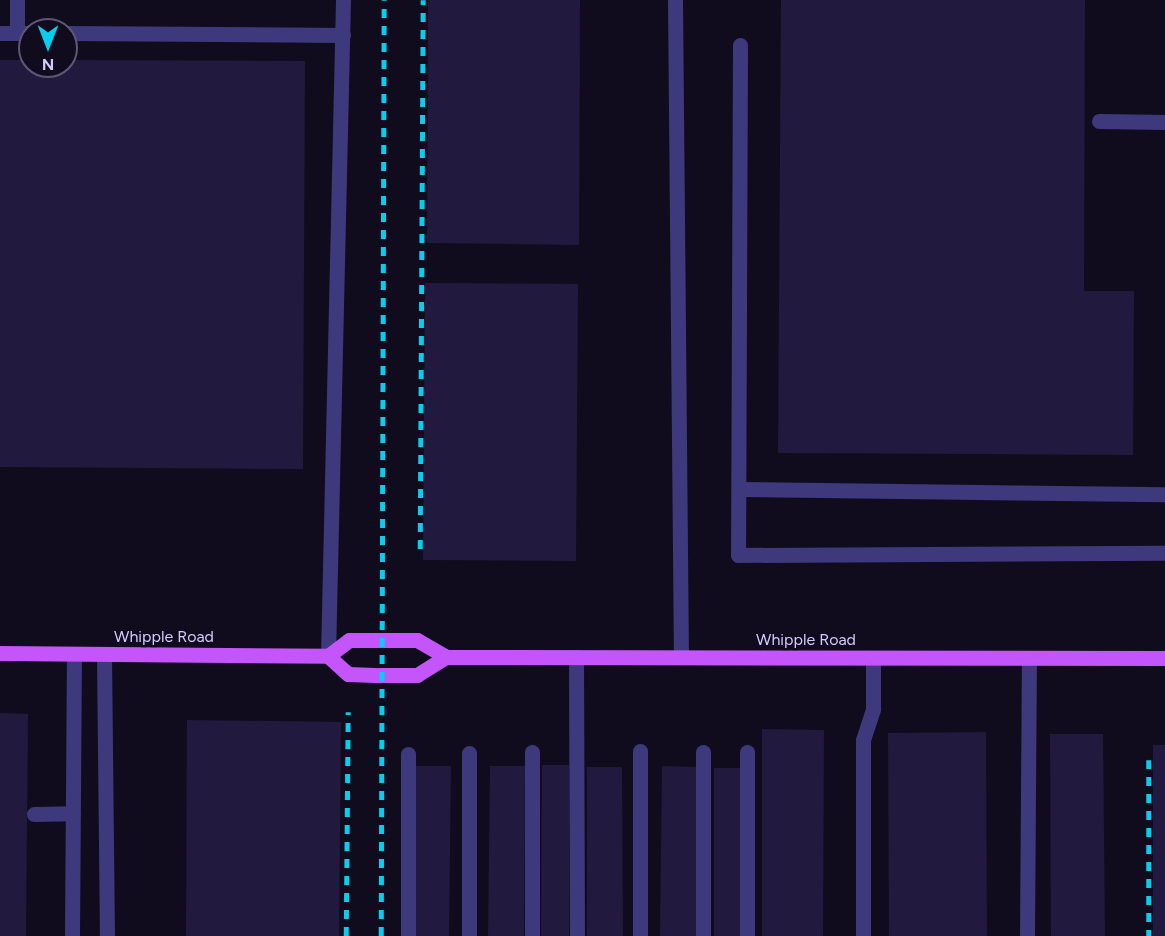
<!DOCTYPE html>
<html>
<head>
<meta charset="utf-8">
<style>
	body { margin:0 }
	#map { position:relative; width:1165px; height:936px; overflow:hidden; background:#100c1e; font-family:Figtree,sans-serif }
	div>[style] { position:absolute }
	.building>* { inset:0; background:#22193e }
	.minor>* { height:15px; margin:-7.5px; padding:0 7.5px; transform-origin:7.5px; border-radius:7.5px; background:#3e397c }
	.major>* { height:15px; margin:-7.5px; padding:0 7.5px; transform-origin:7.5px; border-radius:7.5px; background:#c355fa }
	.rail>* { height:4.5px; margin-top:-2.25px; transform-origin:0; background:repeating-linear-gradient(90deg,#07cdee 0 9px,transparent 0 17px) }
	span { translate:-50% -50%; white-space:nowrap; text-align:center; line-height:1.15; -webkit-text-stroke:4.5px #100c1e; paint-order:stroke }
	.street-label { font-size:16px; color:#d3cbfe }
	.north { position:absolute; left:18px; top:18px; width:60px; height:60px; box-sizing:border-box; background:#100c1e; border:2px solid #5e5878; border-radius:50%; rotate:180deg; font-size:16px; font-weight:700; line-height:24px; text-align:center; color:#d3cbfe }
	.north::after { content:''; display:block; margin:auto; width:21px; height:27px; background:#07cdee; clip-path:polygon(50% 0,100% 100%,50% 72%,0 100%) }
</style>
</head>
<body>
<div id="map">
	<div class="building">
		<div style="clip-path:polygon(428px 0,580px 0,579px 245px,427px 243px)"></div>
		<div style="clip-path:polygon(781px 0,1085px 0,1084px 291px,1134px 291px,1133px 455px,778px 453px)"></div>
		<div style="clip-path:polygon(0 60px,30px 60px,30px 66px,66px 66px,66px 60px,305px 61px,303px 469px,0 467px)"></div>
		<div style="clip-path:polygon(425px 283px,578px 284px,576px 561px,423px 560px)"></div>
		<div style="clip-path:polygon(0 713px,28px 714px,26px 936px,0 936px)"></div>
		<div style="clip-path:polygon(187px 720px,341px 722px,339px 936px,186px 936px)"></div>
		<div style="clip-path:polygon(762px 729px,824px 730px,823px 936px,762px 936px)"></div>
		<div style="clip-path:polygon(986px 732px,987px 936px,889px 936px,888px 733px)"></div>
		<div style="clip-path:polygon(1050px 734px,1103px 734px,1105px 936px,1051px 936px)"></div>
		<div style="clip-path:polygon(1153px 745px,1165px 745px,1165px 936px,1153px 936px)"></div>
		<div style="clip-path:polygon(542px 765px,569px 765px,569px 936px,541px 936px)"></div>
		<div style="clip-path:polygon(416px 766px,451px 766px,449px 936px,415px 936px)"></div>
		<div style="clip-path:polygon(490px 766px,525px 766px,524px 936px,488px 936px)"></div>
		<div style="clip-path:polygon(662px 766px,697px 767px,696px 936px,660px 936px)"></div>
		<div style="clip-path:polygon(587px 767px,622px 767px,623px 936px,587px 936px)"></div>
		<div style="clip-path:polygon(714px 768px,740px 768px,740px 936px,714px 936px)"></div>
	</div>
	<div class="minor">
		<div style="left:17px;top:0;width:33px;rotate:90deg"></div>
		<div style="left:675px;top:0;width:657px;rotate:89.48deg"></div>
		<div style="left:0;top:33px;width:30px"></div>
		<div style="left:66px;top:33px;width:277px;rotate:0.4deg"></div>
		<div style="left:740px;top:45px;width:510px;rotate:90.22deg"></div>
		<div style="left:738px;top:555px;width:427px;rotate:-0.3deg"></div>
		<div style="left:1099px;top:121px;width:66px;rotate:0.9deg"></div>
		<div style="left:739px;top:489px;width:426px;rotate:0.7deg"></div>
		<div style="left:104px;top:654px;width:282px;rotate:89.4deg"></div>
		<div style="left:328px;top:656px;width:656px;rotate:-88.69deg"></div>
		<div style="left:576px;top:657px;width:279px;rotate:89.8deg"></div>
		<div style="left:640px;top:751px;width:185px;rotate:90deg"></div>
		<div style="left:532px;top:752px;width:184px;rotate:90deg"></div>
		<div style="left:747px;top:752px;width:184px;rotate:90deg"></div>
		<div style="left:469px;top:753px;width:183px;rotate:90deg"></div>
		<div style="left:408px;top:754px;width:182px;rotate:90deg"></div>
		<div style="left:34px;top:814px;width:39px;rotate:-1deg"></div>
		<div style="left:72px;top:936px;width:282px;rotate:-89.6deg"></div>
		<div style="left:703px;top:936px;width:184px;rotate:-90deg"></div>
		<div style="left:863px;top:936px;width:196px;rotate:-90deg"></div>
		<div style="left:863px;top:740px;width:33px;rotate:-72deg"></div>
		<div style="left:873px;top:709px;width:51px;rotate:-90deg"></div>
		<div style="left:1027px;top:936px;width:278px;rotate:-89.6deg"></div>
	</div>
	<div class="major">
		<div style="left:0;top:653px;width:328px;rotate:0.5deg"></div>
		<div style="left:328px;top:656px;width:26px;rotate:-37deg"></div>
		<div style="left:349px;top:640px;width:68px"></div>
		<div style="left:417px;top:640px;width:34px;rotate:30deg"></div>
		<div style="left:446px;top:657px;width:719px;rotate:0.08deg"></div>
		<div style="left:328px;top:656px;width:27px;rotate:42deg"></div>
		<div style="left:348px;top:674px;width:33px;rotate:2deg"></div>
		<div style="left:381px;top:675px;width:36px"></div>
		<div style="left:417px;top:675px;width:34px;rotate:-32deg"></div>
	</div>
	<div class="rail">
		<div style="left:420px;top:549px;width:549px;rotate:-89.69deg"></div>
		<div style="left:1149px;top:760px;width:176px;rotate:90deg"></div>
		<div style="left:346px;top:936px;width:224px;rotate:-89.5deg"></div>
		<div style="left:381px;top:936px;width:936px;rotate:-89.82deg"></div>
	</div>
	<div class="street-label">
		<span style="left:164px;top:637px">Whipple Road</span>
		<span style="left:806px;top:640px">Whipple Road</span>
	</div>
	<div class="north">N</div>
</div>
</body>
</html>
